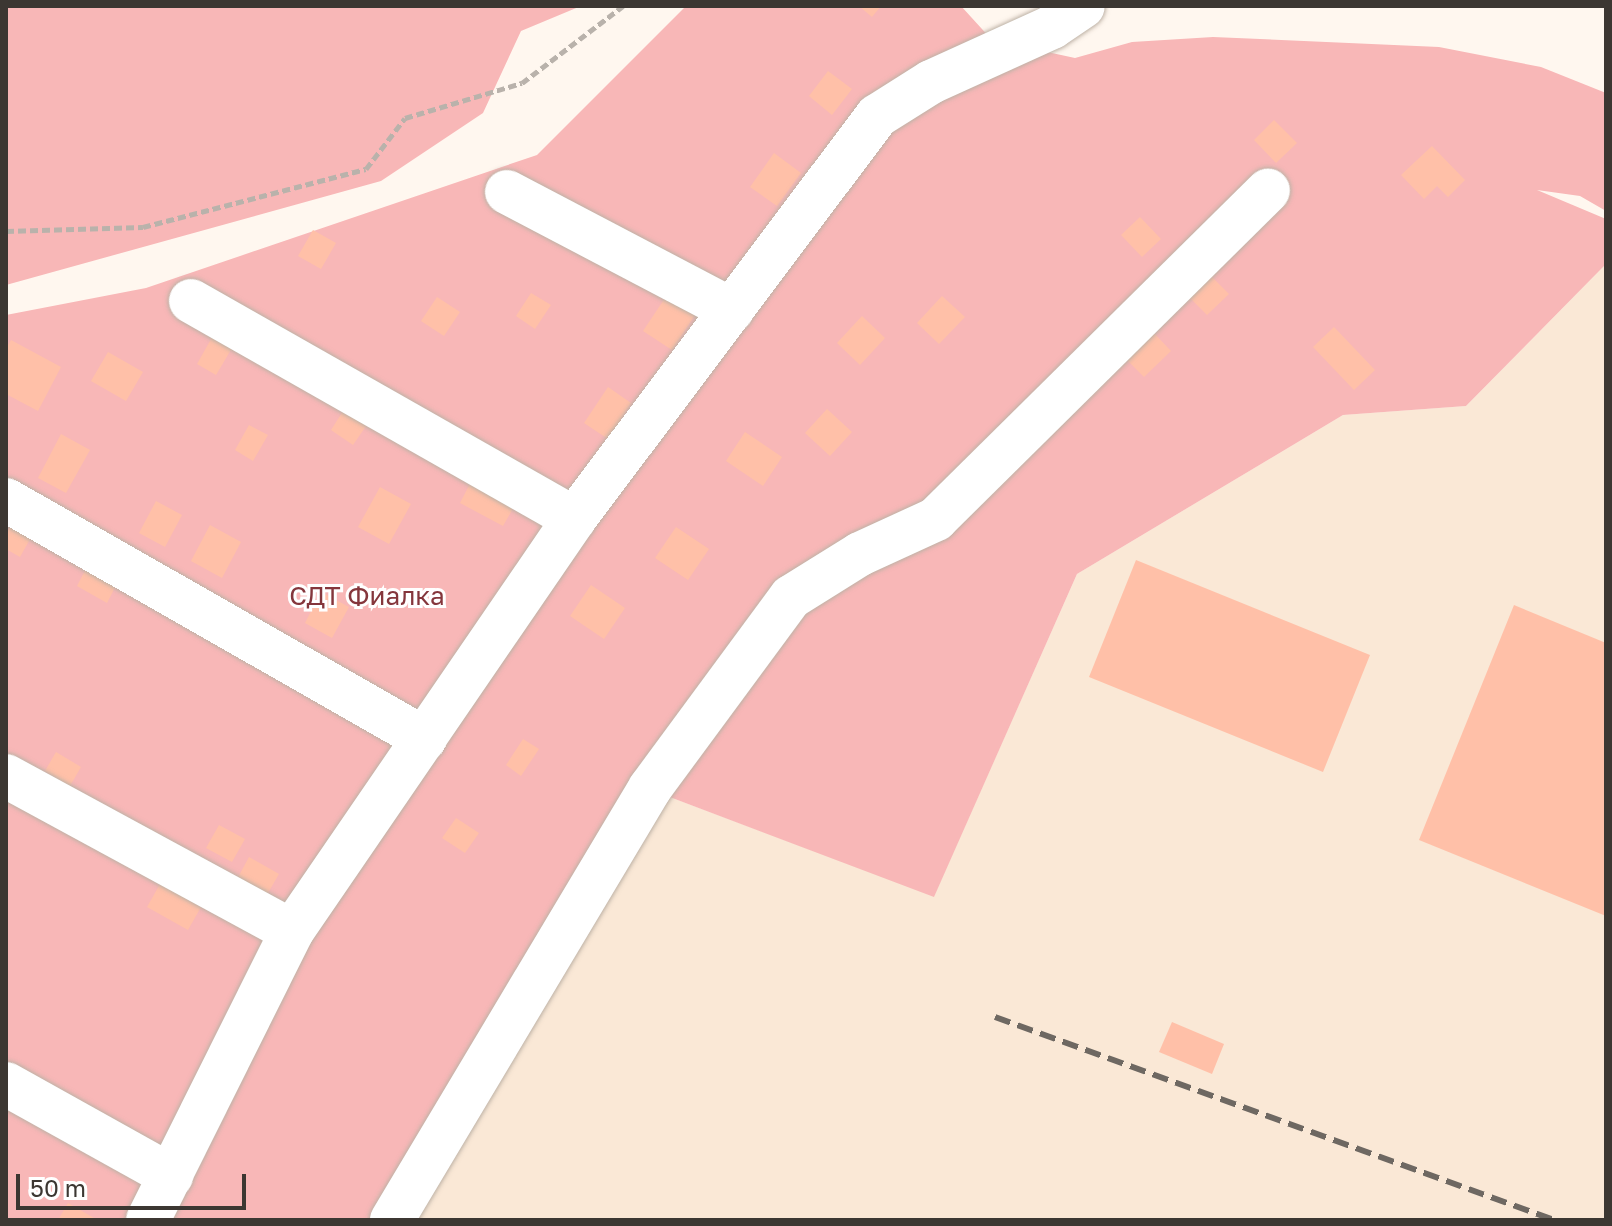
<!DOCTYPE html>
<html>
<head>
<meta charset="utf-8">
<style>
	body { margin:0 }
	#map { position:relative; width:1612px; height:1226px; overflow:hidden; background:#fff7ef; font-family:"Golos Text",sans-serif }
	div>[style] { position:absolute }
	.built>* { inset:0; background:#fae8d6 }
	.green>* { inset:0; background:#f8b7b7 }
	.building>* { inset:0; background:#ffc0a8 }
	.path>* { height:5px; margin-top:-2.5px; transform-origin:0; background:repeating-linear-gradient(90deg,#b9b2ab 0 8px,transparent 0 12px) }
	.roads { filter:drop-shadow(0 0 2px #beb2a6) drop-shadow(0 0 2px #beb2a6) }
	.minor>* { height:44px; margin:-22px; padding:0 22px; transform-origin:22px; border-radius:22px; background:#fff }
	.rail>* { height:6px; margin-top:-3px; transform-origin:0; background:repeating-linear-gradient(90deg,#6e6862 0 16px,transparent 0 24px) }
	span { translate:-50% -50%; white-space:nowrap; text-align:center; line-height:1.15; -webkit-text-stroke:6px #fff; paint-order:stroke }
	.park-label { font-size:26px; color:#85363c }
	.frame { position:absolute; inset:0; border:8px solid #3c3732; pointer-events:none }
	.scale { position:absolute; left:16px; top:1174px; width:230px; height:36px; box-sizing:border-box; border:4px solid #3c3732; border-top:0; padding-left:10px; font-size:24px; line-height:28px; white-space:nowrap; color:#3c3732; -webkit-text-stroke:6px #fff; paint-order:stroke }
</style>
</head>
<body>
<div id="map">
	<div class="built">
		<div style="clip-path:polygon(1606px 264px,1606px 1220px,413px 1220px,667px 796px,934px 896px,1077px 574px,1343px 415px,1466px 406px)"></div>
	</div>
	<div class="green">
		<div style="clip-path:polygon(6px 6px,581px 6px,521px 31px,483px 113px,381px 181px,6px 285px)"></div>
		<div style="clip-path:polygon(686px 6px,961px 6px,992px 40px,1075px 58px,1132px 42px,1213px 37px,1439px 47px,1541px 67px,1606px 93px,1606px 211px,1580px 196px,1537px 190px,1606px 219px,1606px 264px,1466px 406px,1343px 415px,1077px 574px,934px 897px,667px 796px,413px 1220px,6px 1220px,6px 315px,146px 288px,537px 155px)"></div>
	</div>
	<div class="building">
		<div style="clip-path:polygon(859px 6px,881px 6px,872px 17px)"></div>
		<div style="clip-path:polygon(828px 71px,852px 89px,832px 115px,809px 96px)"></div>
		<div style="clip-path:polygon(1274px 120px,1297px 143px,1276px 163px,1254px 140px)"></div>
		<div style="clip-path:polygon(1432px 146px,1465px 180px,1448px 197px,1437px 186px,1424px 199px,1401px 175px)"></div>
		<div style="clip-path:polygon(774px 153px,801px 173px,777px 206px,750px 187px)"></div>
		<div style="clip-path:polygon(1140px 217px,1161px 239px,1142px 257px,1121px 235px)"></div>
		<div style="clip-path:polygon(313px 230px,336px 243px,321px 269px,298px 256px)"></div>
		<div style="clip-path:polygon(1207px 272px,1229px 294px,1207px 315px,1185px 293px)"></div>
		<div style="clip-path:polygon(531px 293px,551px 305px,535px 329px,516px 316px)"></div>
		<div style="clip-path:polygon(667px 295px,695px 315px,672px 350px,643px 331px)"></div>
		<div style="clip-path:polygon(942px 296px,965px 317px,939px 344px,917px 323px)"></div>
		<div style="clip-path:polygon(437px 297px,460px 312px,444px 336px,421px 321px)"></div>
		<div style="clip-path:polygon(862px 316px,885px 338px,860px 365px,837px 343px)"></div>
		<div style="clip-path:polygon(1334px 327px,1375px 370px,1354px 390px,1313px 347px)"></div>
		<div style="clip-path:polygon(1151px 330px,1171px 351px,1144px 377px,1124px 357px)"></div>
		<div style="clip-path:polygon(215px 332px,235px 343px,216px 375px,197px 364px)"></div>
		<div style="clip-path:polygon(11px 340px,61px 367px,38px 411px,6px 394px,6px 349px)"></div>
		<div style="clip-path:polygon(108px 352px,143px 372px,126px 401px,91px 381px)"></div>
		<div style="clip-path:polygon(608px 387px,631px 403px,608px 439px,584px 423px)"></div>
		<div style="clip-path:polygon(350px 400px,373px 416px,353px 445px,331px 430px)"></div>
		<div style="clip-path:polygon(827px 409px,852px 432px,830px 456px,805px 433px)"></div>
		<div style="clip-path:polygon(249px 425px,268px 435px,253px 461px,235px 450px)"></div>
		<div style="clip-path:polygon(745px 432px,782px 457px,763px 486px,726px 461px)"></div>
		<div style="clip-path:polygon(61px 434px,90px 450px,66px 493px,38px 478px)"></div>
		<div style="clip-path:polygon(474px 476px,518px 500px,503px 526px,460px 503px)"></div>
		<div style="clip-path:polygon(380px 487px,411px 504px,389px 544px,358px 527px)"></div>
		<div style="clip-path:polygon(156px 501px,182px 515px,165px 547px,139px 533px)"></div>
		<div style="clip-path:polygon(17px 514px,38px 525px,20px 557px,6px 549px,6px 534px)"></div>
		<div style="clip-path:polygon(210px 525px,241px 542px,222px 578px,191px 561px)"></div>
		<div style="clip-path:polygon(676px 527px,709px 549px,688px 580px,655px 558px)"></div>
		<div style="clip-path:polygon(93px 555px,123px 572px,107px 603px,77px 586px)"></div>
		<div style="clip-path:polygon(1136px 560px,1370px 655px,1323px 772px,1089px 677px)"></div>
		<div style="clip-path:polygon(591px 585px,625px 608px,604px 639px,570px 616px)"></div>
		<div style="clip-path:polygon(321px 592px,349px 607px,332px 638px,305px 623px)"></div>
		<div style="clip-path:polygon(1514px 605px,1606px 643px,1606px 916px,1419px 840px)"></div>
		<div style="clip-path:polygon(523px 739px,539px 749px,521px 776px,506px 765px)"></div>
		<div style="clip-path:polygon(56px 752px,81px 767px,70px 786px,45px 771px)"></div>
		<div style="clip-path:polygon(456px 818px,479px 833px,465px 853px,442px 838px)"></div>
		<div style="clip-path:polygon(219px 825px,245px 839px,232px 862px,206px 848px)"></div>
		<div style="clip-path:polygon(249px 857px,279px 874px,265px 898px,236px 881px)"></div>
		<div style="clip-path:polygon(164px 877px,205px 900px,188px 930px,147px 907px)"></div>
		<div style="clip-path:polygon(1172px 1022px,1224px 1044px,1212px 1074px,1159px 1052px)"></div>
		<div style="clip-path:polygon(68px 1203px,94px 1218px,93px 1220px,58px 1220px)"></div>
	</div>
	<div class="path">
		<div style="left:6px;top:231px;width:137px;rotate:-1.7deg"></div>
		<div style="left:143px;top:227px;width:230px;rotate:-14.6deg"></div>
		<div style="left:366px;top:169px;width:64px;rotate:-52.6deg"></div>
		<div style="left:405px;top:118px;width:122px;rotate:-16.7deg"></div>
		<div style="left:522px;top:83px;width:127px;rotate:-37.3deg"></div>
	</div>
	<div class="roads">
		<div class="minor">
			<div style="left:507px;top:192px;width:254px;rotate:27.7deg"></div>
			<div style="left:191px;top:301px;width:441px;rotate:29.6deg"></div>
			<div style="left:6px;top:500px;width:482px;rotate:29.7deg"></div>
			<div style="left:6px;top:776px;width:325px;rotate:28.5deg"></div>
			<div style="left:6px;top:1084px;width:189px;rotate:29.1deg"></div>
			<div style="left:148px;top:1220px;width:323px;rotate:-63.5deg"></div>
			<div style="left:292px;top:931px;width:499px;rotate:-55.6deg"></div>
			<div style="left:574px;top:519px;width:504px;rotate:-53.06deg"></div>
			<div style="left:877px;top:116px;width:64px;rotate:-32.2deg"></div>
			<div style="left:931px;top:82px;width:133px;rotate:-24.4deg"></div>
			<div style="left:1052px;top:27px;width:37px;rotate:-34deg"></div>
			<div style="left:392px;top:1220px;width:503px;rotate:-59.15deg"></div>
			<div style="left:650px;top:788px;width:237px;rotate:-53.6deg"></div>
			<div style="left:791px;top:597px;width:81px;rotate:-31.9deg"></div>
			<div style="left:860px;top:554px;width:84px;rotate:-24.7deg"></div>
			<div style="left:936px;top:519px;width:467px;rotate:-44.7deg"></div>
		</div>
	</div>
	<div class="rail">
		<div style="left:995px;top:1017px;width:595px;rotate:19.96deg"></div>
	</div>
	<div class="park-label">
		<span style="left:367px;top:596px">СДТ Фиалка</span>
	</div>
	<div class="frame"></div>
	<div class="scale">50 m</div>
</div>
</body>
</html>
